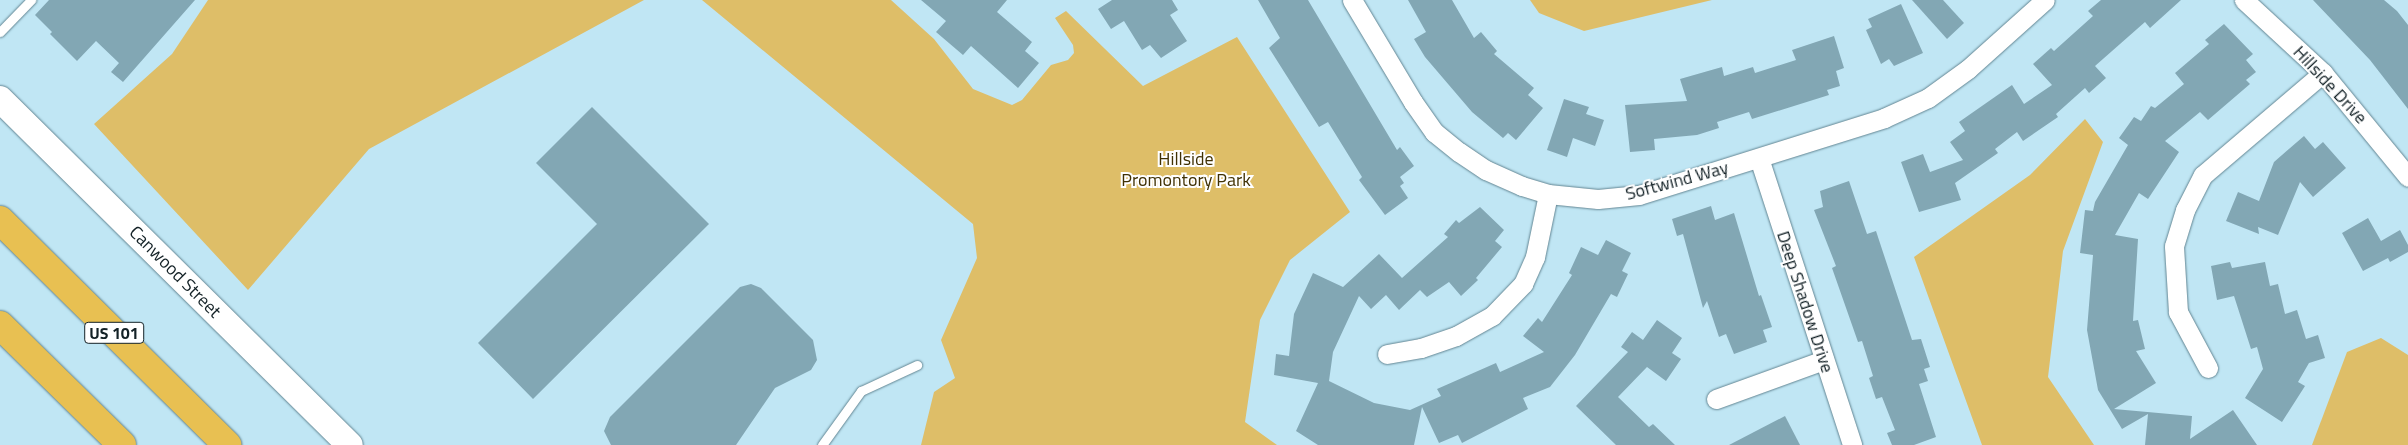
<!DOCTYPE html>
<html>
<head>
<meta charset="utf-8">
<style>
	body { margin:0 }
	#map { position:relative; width:2408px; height:445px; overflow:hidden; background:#c0e6f4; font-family:"Titillium Web",sans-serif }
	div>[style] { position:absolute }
	.green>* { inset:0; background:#debe68 }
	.building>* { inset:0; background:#82a7b4 }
	.roads { filter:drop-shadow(0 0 1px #628592) drop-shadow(0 0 1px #628592) }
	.lane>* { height:9px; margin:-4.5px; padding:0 4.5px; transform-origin:4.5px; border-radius:4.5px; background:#fff }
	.street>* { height:19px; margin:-9.5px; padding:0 9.5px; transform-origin:9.5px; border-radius:9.5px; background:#fff }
	.secondary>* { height:26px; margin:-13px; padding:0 13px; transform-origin:13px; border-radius:13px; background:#fff }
	.highway>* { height:28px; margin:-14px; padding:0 14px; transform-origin:14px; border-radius:14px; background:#e8c052 }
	span { translate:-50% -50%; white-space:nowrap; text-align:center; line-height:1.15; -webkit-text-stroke:4px #fff; paint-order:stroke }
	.shield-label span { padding:1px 4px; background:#fff; border:1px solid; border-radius:4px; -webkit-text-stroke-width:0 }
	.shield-label { font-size:16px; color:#132126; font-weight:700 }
	.street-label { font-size:18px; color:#132126 }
	.park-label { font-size:18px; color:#403104 }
</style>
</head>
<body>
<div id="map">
	<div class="green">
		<div style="clip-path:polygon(208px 0,644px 0,369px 149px,248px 290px,94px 124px,172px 54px)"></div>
		<div style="clip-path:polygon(702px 0,891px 0,934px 39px,973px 89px,1012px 105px,1022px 100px,1051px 65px,1068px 60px,1074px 53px,1073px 45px,1055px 18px,1066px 11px,1143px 86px,1237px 37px,1350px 212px,1290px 260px,1260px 320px,1245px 422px,1277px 445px,921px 445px,934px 392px,955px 378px,941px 340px,977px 258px,973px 224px)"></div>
		<div style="clip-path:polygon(1530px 0,1712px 0,1584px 31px,1539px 13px)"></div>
		<div style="clip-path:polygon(2085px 119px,2103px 142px,2063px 251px,2048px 377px,2094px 445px,1982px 445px,1914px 257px,2030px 175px)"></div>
		<div style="clip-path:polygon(2381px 338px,2408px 355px,2408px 445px,2312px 445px,2347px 352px)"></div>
	</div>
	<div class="building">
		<div style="clip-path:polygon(49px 0,195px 0,123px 82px,111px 72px,119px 63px,96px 41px,77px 61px,50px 34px,52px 32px,35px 15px)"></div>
		<div style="clip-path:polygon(921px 0,1007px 0,997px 12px,1032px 42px,1025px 51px,1039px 63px,1018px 88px,971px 46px,963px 55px,936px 32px,946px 21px)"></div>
		<div style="clip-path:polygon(1112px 0,1172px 0,1178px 10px,1170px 15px,1187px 41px,1161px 58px,1150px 45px,1142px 50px,1124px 21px,1111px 29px,1098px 9px)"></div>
		<div style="clip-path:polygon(1258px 0,1308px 0,1397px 150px,1400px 147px,1414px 166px,1400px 177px,1404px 183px,1400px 186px,1408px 198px,1385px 215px,1359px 180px,1362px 177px,1328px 122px,1319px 127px,1269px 48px,1280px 38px)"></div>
		<div style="clip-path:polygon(1408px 0,1452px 0,1474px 38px,1481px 32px,1497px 51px,1494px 54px,1534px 88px,1528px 95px,1543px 108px,1516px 140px,1508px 133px,1503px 138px,1472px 112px,1425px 57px,1414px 39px,1426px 32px)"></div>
		<div style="clip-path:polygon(1912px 0,1943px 0,1964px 23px,1947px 39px)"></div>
		<div style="clip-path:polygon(2101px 0,2181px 0,2150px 28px,2145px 22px,2095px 66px,2106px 78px,2089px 93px,2085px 88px,2056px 114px,2058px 117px,2023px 141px,2017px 132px,1995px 149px,1998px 153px,1955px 183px,1961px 200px,1919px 212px,1901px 162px,1923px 154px,1930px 172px,1963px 160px,1950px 142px,1965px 131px,1959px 122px,2012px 85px,2024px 104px,2052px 85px,2033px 64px,2051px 48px,2054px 51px,2093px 16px,2088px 11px)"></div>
		<div style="clip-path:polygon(2313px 0,2384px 0,2397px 11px,2408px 25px,2408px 109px,2370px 60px)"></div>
		<div style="clip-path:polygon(1901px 4px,1923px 53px,1894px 66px,1889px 59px,1881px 64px,1866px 30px,1872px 27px,1868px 19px)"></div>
		<div style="clip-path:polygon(2224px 24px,2253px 54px,2246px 60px,2256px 72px,2246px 80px,2250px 84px,2208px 120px,2200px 112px,2165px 141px,2179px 152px,2148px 199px,2139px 193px,2115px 235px,2138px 239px,2133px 321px,2138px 320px,2145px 349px,2136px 351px,2156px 383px,2114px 409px,2192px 416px,2190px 439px,2233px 410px,2257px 445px,2145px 445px,2148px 414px,2122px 429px,2098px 390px,2087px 330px,2093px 255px,2080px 253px,2085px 210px,2093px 211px,2095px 202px,2128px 145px,2119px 138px,2134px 117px,2141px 121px,2151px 106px,2155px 108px,2184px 84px,2175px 73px,2209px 44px,2205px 40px)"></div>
		<div style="clip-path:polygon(1834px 36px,1844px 68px,1836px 71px,1840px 86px,1827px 90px,1829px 95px,1752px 119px,1749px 112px,1717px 122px,1719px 128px,1697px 135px,1654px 139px,1655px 150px,1630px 152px,1625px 105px,1687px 101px,1680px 79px,1722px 67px,1724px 76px,1753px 67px,1755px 73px,1796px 60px,1792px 50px)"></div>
		<div style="clip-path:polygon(1564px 99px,1589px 107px,1586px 114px,1604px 120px,1595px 146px,1573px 138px,1567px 157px,1547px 150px)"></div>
		<div style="clip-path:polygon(592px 107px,709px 224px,533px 399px,478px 343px,597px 224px,536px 163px)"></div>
		<div style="clip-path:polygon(2304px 136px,2315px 149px,2323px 142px,2346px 168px,2313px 197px,2300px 182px,2278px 235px,2258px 227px,2259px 234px,2226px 221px,2238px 192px,2259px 201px,2274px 162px)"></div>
		<div style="clip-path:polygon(1849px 181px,1867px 234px,1876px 231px,1912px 340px,1921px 339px,1930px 367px,1924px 369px,1928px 381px,1919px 384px,1936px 437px,1914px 445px,1892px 445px,1887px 433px,1895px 430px,1882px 397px,1876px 399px,1869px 378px,1873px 376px,1862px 341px,1858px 342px,1832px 268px,1836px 266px,1814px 210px,1823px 207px,1820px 191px)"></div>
		<div style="clip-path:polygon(1711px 206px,1715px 220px,1734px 213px,1759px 296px,1761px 295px,1772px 327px,1763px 330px,1767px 342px,1734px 354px,1726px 334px,1719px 337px,1707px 301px,1703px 308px,1683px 234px,1677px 236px,1672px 219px)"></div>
		<div style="clip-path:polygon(1480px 207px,1504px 230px,1495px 241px,1502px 247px,1476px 278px,1478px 280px,1461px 296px,1449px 282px,1427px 297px,1420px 290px,1399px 310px,1386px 295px,1371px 309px,1359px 296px,1333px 352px,1329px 381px,1374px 403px,1410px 410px,1441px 396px,1437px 389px,1496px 363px,1500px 372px,1544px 352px,1523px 336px,1538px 318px,1542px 322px,1572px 275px,1569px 273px,1581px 247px,1598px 255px,1606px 240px,1631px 253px,1622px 271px,1628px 274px,1617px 297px,1611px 294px,1575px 355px,1550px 387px,1523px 398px,1528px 409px,1462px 443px,1458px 435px,1439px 443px,1422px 407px,1414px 445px,1318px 445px,1296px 431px,1318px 383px,1274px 375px,1276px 354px,1289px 356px,1294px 314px,1313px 273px,1343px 287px,1379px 254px,1402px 278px,1448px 237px,1444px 234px,1456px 220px,1459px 223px)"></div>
		<div style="clip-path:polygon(2368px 218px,2381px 241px,2400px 230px,2408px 245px,2408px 252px,2390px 262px,2388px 258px,2363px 271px,2342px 233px)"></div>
		<div style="clip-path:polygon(2230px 262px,2232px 268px,2265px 262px,2270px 286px,2278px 284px,2285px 314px,2297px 310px,2306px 339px,2318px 335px,2325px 358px,2309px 363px,2298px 382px,2305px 386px,2282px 422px,2245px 398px,2263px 369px,2257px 347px,2251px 349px,2234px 296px,2217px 300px,2211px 266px)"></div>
		<div style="clip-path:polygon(751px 284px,761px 288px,813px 340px,817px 360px,811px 370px,775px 388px,736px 445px,611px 445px,604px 431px,610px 417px,740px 287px)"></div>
		<div style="clip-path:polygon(1657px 320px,1682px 338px,1672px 353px,1681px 359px,1666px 381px,1647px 367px,1618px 397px,1649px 427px,1653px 424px,1675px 445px,1616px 445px,1576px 406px,1628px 352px,1621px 347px,1632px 332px,1643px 340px)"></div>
		<div style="clip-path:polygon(1785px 416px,1800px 445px,1729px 445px)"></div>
	</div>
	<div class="roads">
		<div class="lane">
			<div style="left:0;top:32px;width:45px;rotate:-45.9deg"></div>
			<div style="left:822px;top:445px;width:67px;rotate:-54.2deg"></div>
			<div style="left:861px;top:391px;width:62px;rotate:-24.9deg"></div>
		</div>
		<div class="street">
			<div style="left:1352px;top:0;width:119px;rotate:59.1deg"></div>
			<div style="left:1413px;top:102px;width:37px;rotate:55deg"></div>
			<div style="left:1434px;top:132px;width:32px;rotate:39deg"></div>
			<div style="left:1459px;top:152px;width:32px;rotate:34deg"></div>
			<div style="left:1486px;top:170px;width:39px;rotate:24deg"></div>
			<div style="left:1522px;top:186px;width:27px;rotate:17deg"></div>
			<div style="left:1548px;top:194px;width:50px;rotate:5.7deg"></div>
			<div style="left:1598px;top:199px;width:41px;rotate:-5.6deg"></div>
			<div style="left:1639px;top:195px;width:257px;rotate:-17.4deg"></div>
			<div style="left:1884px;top:118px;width:48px;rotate:-24.4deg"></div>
			<div style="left:1928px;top:98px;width:49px;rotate:-35.9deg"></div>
			<div style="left:1968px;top:69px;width:103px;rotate:-41.9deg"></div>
			<div style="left:2244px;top:0;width:108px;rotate:42.7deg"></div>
			<div style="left:2323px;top:73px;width:134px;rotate:50.7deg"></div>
			<div style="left:1759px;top:158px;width:302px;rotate:72deg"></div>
			<div style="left:1387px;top:354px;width:35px;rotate:-10deg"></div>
			<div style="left:1421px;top:348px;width:37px;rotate:-19deg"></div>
			<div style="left:1456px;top:336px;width:41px;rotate:-29.1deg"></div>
			<div style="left:1492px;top:316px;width:45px;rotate:-45.9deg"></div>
			<div style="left:1523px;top:284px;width:30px;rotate:-66deg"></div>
			<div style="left:1535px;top:257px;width:64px;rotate:-78.3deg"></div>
			<div style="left:2208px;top:368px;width:64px;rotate:-118.2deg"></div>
			<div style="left:2178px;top:312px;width:66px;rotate:-93.5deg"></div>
			<div style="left:2174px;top:246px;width:38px;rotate:-73deg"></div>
			<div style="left:2185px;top:210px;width:39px;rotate:-63deg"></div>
			<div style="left:2203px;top:175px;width:157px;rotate:-40.4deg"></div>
			<div style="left:1716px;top:399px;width:115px;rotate:-19.9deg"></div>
		</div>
		<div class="secondary">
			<div style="left:0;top:99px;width:492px;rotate:44.7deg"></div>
		</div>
		<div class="highway">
			<div style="left:0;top:220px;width:320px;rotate:44.7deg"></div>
			<div style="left:0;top:325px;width:171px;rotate:44.5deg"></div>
		</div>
	</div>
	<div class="shield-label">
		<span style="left:114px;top:333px">US 101</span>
	</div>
	<div class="street-label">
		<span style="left:2330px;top:85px;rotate:47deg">Hillside Drive</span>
		<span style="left:1677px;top:181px;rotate:-15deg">Softwind Way</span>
		<span style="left:175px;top:272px;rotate:45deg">Canwood Street</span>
		<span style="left:1805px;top:302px;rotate:72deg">Deep Shadow Drive</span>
	</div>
	<div class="park-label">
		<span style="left:1186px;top:170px">Hillside<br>Promontory Park</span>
	</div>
</div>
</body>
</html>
